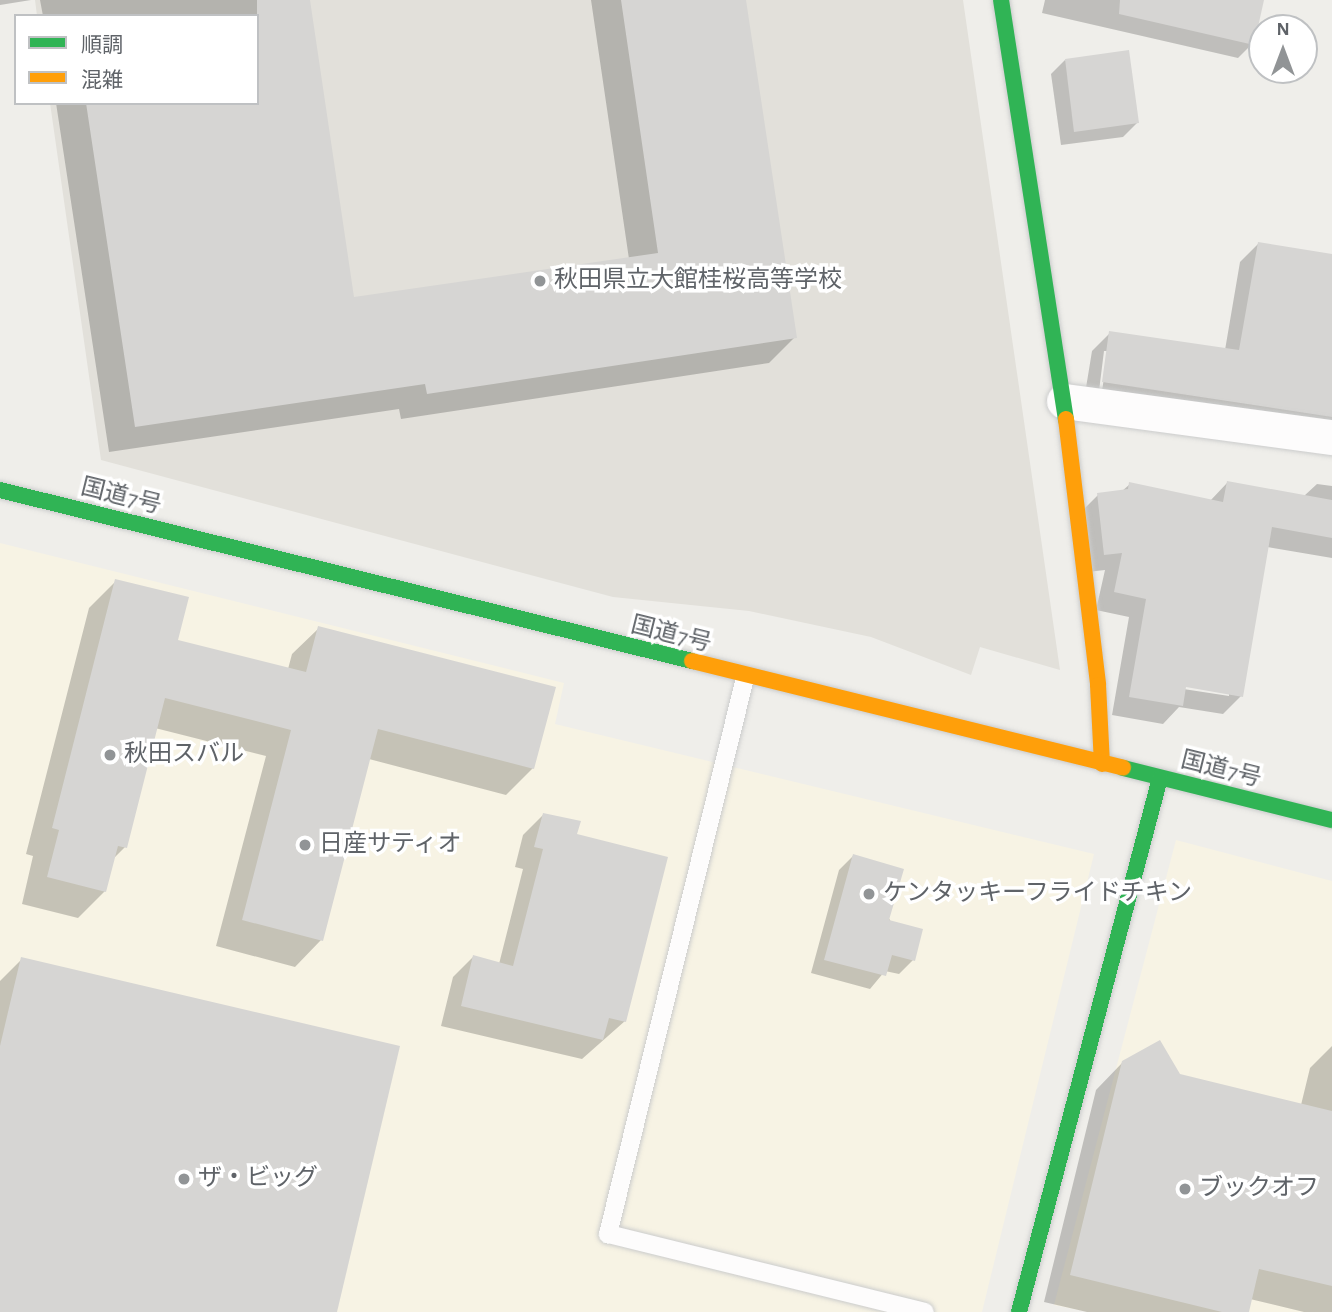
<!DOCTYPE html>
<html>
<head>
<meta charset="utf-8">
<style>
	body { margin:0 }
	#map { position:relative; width:1332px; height:1312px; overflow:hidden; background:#efeeea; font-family:"Alegreya Sans","Noto Sans JP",sans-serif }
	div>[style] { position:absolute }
	.commercial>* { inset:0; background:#f7f3e4 }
	.education>* { inset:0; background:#e2e0da }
	.shadow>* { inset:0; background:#0003 }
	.building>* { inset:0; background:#d6d5d3 }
	.roads { filter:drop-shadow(0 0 2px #cbcccc) drop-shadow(0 0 2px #cbcccc) }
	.lane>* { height:18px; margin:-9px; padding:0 9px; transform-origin:9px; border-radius:9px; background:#fdfcfc }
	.street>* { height:35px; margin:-17.5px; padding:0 17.5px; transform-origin:17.5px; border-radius:17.5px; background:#fdfcfc }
	.fast>* { height:16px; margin:-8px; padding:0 8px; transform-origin:8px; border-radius:8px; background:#30b455 }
	.slow>* { height:16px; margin:-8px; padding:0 8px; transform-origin:8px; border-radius:8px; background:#ff9f0a }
	.dots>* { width:19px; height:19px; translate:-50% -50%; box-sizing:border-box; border:4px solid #fff; border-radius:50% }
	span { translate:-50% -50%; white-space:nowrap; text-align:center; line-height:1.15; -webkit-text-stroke:7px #fff; paint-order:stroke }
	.poi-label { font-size:24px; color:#5f6368 }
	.left { translate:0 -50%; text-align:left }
	.street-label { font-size:24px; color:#5f6368 }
	.legend { position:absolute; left:14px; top:14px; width:245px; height:91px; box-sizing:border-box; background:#fff; border:2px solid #bfc1c3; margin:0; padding:9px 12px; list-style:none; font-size:21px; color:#5f6368 }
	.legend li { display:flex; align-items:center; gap:14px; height:35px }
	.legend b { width:35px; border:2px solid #bfc1c3 }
	.north { position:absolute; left:1248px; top:14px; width:70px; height:70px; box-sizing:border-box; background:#fff; border:2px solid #bfc1c3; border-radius:50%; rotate:0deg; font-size:19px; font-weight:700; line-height:28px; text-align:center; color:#5f6368 }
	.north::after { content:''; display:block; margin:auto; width:24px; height:32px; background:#919496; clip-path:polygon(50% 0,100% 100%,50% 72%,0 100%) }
</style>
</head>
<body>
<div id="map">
	<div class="commercial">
		<div style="clip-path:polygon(0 543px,564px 683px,555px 724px,1094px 854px,982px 1312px,0 1312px)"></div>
		<div style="clip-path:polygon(1176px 840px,1332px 881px,1332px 1312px,1088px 1312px,1054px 1305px)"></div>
	</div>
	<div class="education">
		<div style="clip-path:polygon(35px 0,963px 0,1060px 670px,980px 647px,971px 675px,871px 637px,749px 611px,613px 597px,101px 460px,50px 103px,257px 103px,257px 16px,37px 16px)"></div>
	</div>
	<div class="shadow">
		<div style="clip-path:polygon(0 0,31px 0,0 5px)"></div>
		<div style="clip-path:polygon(40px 0,309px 0,352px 299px,629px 259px,591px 0,744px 0,795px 337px,769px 363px,401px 419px,399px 409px,109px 452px,56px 103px,257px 103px,257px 16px,43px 16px)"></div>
		<div style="clip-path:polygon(1045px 0,1255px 0,1252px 44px,1238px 58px,1042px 13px)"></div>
		<div style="clip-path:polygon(1065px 60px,1137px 123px,1123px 137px,1061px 145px,1051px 74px)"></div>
		<div style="clip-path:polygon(evenodd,1258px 244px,1332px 256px,1332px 438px,1084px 400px,1092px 351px,1110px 333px,1225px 350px,1240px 262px,1258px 244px,1104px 351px,1108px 351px,1102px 391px,1099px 391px,1104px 351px)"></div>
		<div style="clip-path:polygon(evenodd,1227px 483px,1304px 496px,1317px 484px,1332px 486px,1332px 558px,1267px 547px,1241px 696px,1223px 714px,1179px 707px,1163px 724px,1112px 715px,1129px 617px,1096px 610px,1105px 570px,1087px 572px,1080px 513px,1098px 495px,1121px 492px,1130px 484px,1210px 501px,1227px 483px,1177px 684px,1229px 693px,1229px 696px,1177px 688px,1177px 684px)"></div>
		<div style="clip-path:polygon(116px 581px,176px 641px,288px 669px,292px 654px,319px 628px,533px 768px,506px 795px,369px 759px,321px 940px,295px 967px,216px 946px,266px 756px,155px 728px,125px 847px,113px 859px,105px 891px,78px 918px,22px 904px,33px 856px,26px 854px,89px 608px)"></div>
		<div style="clip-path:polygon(543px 815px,575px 835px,625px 1021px,582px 1059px,441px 1026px,453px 977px,473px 957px,499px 964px,523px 869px,515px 867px,523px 835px)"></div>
		<div style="clip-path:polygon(853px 856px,913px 960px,899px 974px,885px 971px,870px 989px,811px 973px,839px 870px)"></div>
		<div style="clip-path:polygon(22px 959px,335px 1312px,0 1312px,0 981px)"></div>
		<div style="clip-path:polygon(1332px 1046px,1332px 1312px,1304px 1312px,1250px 1299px,1247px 1312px,1087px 1312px,1044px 1302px,1096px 1090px,1123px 1062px,1301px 1105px,1310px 1068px)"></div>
	</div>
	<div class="building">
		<div style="clip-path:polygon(257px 0,310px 0,354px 297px,658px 253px,621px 0,746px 0,797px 338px,427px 394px,425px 384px,135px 427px,86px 103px,257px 103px)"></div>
		<div style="clip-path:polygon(1120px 0,1264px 0,1254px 45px,1119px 14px)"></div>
		<div style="clip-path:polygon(1129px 50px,1139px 123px,1074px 132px,1065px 59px)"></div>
		<div style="clip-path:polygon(1258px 242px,1332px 254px,1332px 417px,1102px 382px,1109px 331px,1239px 350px)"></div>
		<div style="clip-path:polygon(1227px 481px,1332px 500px,1332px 538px,1272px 527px,1243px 697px,1186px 687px,1183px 706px,1129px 697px,1146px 599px,1114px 592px,1122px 553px,1104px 555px,1097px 493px,1128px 489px,1129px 482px,1223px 502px)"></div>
		<div style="clip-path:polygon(115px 579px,189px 597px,178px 640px,306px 672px,318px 626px,556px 687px,534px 769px,378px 729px,323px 941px,242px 920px,291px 730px,165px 698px,127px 848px,118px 846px,106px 892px,47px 877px,59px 830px,52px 828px)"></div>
		<div style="clip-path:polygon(543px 813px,581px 821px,577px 834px,668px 857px,626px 1022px,609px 1018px,603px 1040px,461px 1006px,473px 955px,513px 966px,543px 849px,534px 847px)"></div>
		<div style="clip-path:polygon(853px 854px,904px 869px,889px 920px,923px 929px,915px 961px,892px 955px,886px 976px,824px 960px)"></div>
		<div style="clip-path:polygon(21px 957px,400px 1046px,337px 1312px,0 1312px,0 1046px)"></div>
		<div style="clip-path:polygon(1160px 1040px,1180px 1074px,1332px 1111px,1332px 1286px,1259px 1269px,1249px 1312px,1222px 1312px,1070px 1275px,1122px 1061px)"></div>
	</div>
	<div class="roads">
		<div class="lane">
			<div style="left:745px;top:678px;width:573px;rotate:103.84deg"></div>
			<div style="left:608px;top:1234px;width:326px;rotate:13.8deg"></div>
		</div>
		<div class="street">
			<div style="left:1064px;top:401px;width:270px;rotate:7.7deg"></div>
		</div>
		<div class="fast">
			<div style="left:1001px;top:0;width:424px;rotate:81.2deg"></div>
			<div style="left:0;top:490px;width:713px;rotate:13.88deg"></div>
			<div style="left:1123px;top:768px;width:215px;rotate:14deg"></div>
			<div style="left:1019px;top:1312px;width:552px;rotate:-75.21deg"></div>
		</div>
		<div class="slow">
			<div style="left:1066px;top:419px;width:268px;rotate:83.1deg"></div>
			<div style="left:1098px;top:685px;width:79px;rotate:87.1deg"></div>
			<div style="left:692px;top:661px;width:444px;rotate:13.9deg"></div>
		</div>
	</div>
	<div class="dots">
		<div style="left:540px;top:281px;background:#919496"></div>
		<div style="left:110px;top:755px;background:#919496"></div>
		<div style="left:305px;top:845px;background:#919496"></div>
		<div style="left:869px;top:894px;background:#919496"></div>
		<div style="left:184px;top:1179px;background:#919496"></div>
		<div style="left:1185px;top:1189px;background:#919496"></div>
	</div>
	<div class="poi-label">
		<span class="left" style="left:554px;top:281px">秋田県立大館桂桜高等学校</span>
		<span class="left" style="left:124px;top:755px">秋田スバル</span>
		<span class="left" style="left:319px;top:845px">日産サティオ</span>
		<span class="left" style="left:883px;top:894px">ケンタッキーフライドチキン</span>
		<span class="left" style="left:198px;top:1179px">ザ・ビッグ</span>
		<span class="left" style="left:1199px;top:1189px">ブックオフ</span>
	</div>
	<div class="street-label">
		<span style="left:121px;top:497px;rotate:14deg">国道7号</span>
		<span style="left:671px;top:635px;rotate:14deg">国道7号</span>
		<span style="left:1221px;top:770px;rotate:14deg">国道7号</span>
	</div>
	<ul class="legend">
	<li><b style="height:9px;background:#30b455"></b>順調</li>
	<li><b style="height:9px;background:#ff9f0a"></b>混雑</li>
	</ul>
	<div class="north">N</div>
</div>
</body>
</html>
